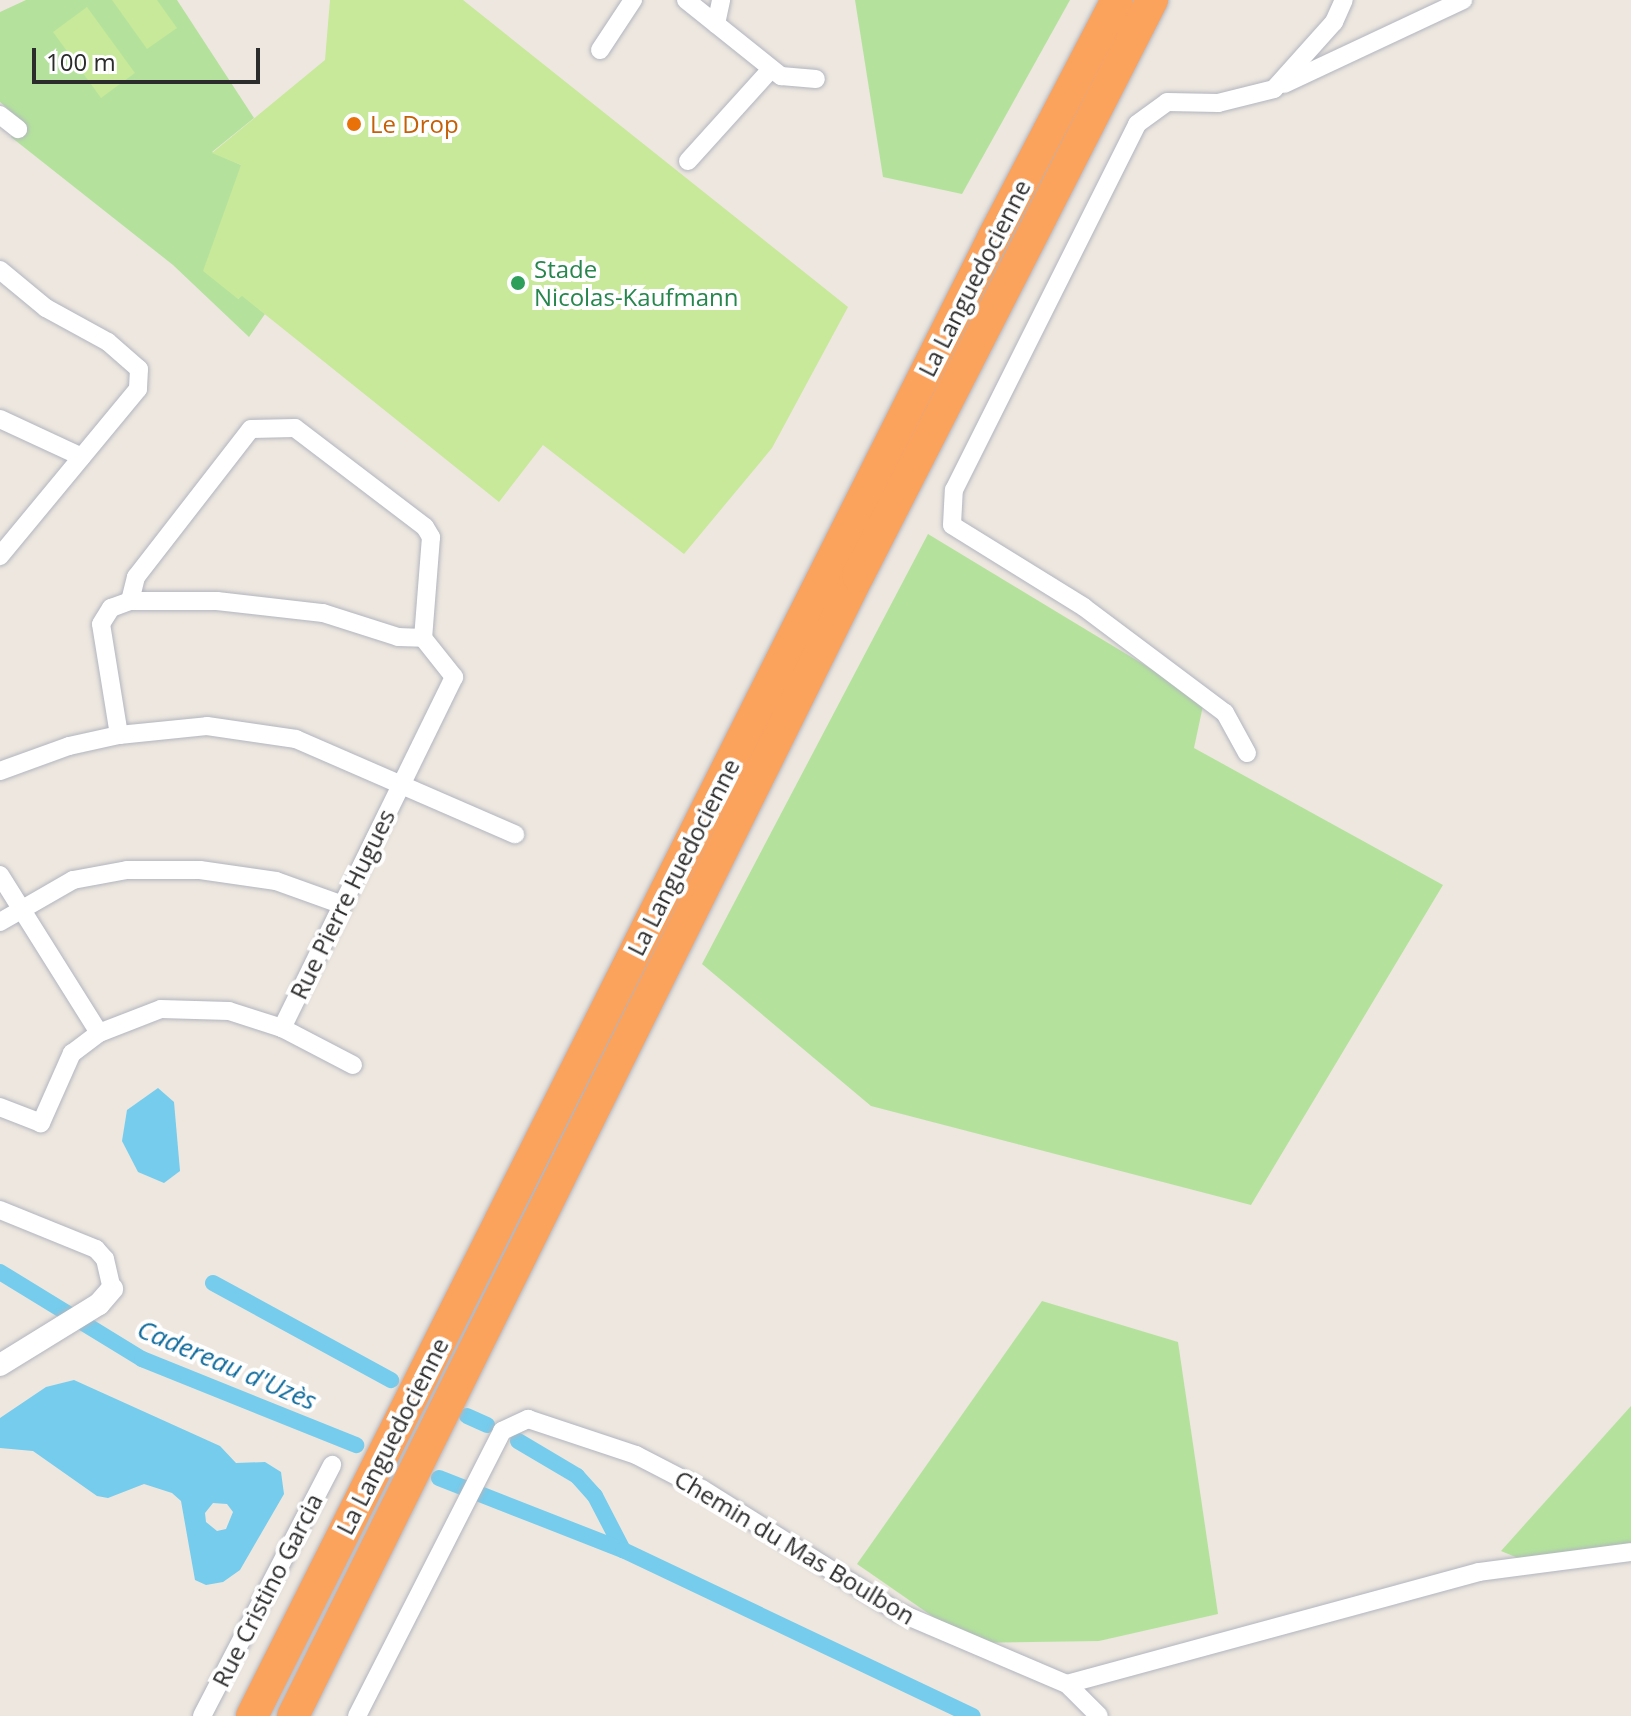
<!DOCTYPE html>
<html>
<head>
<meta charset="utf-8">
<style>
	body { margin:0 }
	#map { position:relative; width:1631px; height:1716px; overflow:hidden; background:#ede7df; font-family:"Open Sans",sans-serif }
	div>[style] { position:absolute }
	.green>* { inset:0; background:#b4e29d }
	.pitch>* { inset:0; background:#c7e999 }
	.water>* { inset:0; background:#75cced }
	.canal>* { height:16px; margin:-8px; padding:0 8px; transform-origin:8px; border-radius:8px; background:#75cced }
	.roads { filter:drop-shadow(0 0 2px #b2b5bf) drop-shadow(0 0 2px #b2b5bf) }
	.minor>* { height:18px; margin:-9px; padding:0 9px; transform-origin:9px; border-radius:9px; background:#fff }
	.tertiary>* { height:22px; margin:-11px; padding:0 11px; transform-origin:11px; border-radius:11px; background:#fff }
	.motorway>* { height:32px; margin:-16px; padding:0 16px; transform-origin:16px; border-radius:16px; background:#fba25d }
	.dots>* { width:22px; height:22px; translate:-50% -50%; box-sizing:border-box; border:4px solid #fff; border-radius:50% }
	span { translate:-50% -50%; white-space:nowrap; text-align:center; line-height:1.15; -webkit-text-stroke:8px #fff; paint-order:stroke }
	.food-label { font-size:24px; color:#c56008 }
	.left { translate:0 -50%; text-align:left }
	.leisure-label { font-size:24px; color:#27864d }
	.street-label { font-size:24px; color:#2c2c2c }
	.water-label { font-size:26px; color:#106b9c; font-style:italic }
	.scale { position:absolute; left:32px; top:48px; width:228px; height:36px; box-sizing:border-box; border:4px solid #2c2c2c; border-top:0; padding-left:10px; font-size:24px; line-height:28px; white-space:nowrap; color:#2c2c2c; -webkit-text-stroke:6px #fff; paint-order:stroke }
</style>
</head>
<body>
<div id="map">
	<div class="green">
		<div style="clip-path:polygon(26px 0,177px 0,254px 118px,212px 152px,241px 165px,238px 299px,242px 295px,265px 314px,249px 337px,173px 265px,11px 137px,22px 121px,0 102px,0 12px)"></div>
		<div style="clip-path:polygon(855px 0,1070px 0,962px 194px,883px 177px)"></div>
		<div style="clip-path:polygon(928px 534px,1204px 701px,1194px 748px,1443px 885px,1251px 1205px,871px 1106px,702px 964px)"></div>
		<div style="clip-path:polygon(1042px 1301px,1178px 1342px,1218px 1614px,1099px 1641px,971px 1643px,857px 1564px)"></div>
		<div style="clip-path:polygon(1631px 1406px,1631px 1546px,1528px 1562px,1501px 1551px)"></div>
	</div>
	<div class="pitch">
		<div style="clip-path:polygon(112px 0,157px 0,177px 28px,147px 49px)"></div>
		<div style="clip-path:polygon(330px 0,463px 0,848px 307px,772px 448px,684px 554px,543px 445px,499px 502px,242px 296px,238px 299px,203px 271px,241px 165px,212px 153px,325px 60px)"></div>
		<div style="clip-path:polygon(87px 7px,135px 73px,101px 98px,53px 32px)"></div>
	</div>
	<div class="water">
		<div style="clip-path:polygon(158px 1088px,174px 1102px,180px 1171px,164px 1183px,138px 1172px,122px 1141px,127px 1110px)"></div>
		<div style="clip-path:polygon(evenodd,74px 1380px,220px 1446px,236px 1463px,265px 1462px,281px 1472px,284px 1494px,240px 1570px,223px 1582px,206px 1585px,195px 1580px,181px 1501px,172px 1493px,144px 1484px,108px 1498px,97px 1496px,33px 1451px,0 1448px,0 1418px,46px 1387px,74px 1380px,213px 1503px,227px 1504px,233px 1512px,226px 1529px,217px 1531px,206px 1522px,205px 1513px,213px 1503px)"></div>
	</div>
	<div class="canal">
		<div style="left:0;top:1272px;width:167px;rotate:31.5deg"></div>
		<div style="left:142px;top:1359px;width:231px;rotate:21.9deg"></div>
		<div style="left:213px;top:1283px;width:203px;rotate:28.6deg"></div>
		<div style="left:467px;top:1416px;width:22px;rotate:24deg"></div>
		<div style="left:518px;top:1441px;width:69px;rotate:30.7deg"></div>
		<div style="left:577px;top:1476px;width:27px;rotate:48deg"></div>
		<div style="left:595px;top:1496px;width:61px;rotate:62.6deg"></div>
		<div style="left:439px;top:1478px;width:198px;rotate:21.4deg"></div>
		<div style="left:623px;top:1550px;width:387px;rotate:25.4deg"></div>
	</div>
	<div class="roads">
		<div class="minor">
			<div style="left:686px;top:0;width:122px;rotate:38.7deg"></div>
			<div style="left:781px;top:76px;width:35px;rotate:5deg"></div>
			<div style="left:716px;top:24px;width:25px;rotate:-78deg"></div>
			<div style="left:600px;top:50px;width:60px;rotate:-56.6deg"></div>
			<div style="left:1284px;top:84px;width:198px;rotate:-25.1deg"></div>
			<div style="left:0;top:115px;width:23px;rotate:38deg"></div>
			<div style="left:688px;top:161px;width:124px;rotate:-47.9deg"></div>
			<div style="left:0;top:270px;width:60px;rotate:39.6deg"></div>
			<div style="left:46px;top:308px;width:71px;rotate:28.7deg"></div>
			<div style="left:108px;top:342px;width:41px;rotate:41.1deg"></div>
			<div style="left:139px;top:369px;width:20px;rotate:93deg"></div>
			<div style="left:138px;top:389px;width:217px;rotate:129.6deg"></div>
			<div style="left:0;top:419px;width:90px;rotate:24.9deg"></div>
			<div style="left:130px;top:601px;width:25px;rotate:-76deg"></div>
			<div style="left:136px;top:577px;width:187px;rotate:-52.2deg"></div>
			<div style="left:251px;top:429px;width:44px;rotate:-1.3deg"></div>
			<div style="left:295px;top:428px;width:163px;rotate:37.3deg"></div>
			<div style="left:425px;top:527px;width:12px;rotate:59deg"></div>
			<div style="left:431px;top:537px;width:101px;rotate:94.5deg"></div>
			<div style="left:423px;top:638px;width:50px;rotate:51.5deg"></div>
			<div style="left:454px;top:677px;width:391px;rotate:116.1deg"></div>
			<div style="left:119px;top:735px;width:112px;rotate:-99.2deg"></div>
			<div style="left:101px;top:624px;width:19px;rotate:-58deg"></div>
			<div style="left:111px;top:608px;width:20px;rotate:-20deg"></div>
			<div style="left:130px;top:601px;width:87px"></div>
			<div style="left:217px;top:601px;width:107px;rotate:6.5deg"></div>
			<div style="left:323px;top:613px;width:79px;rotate:17.7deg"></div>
			<div style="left:398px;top:637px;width:25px;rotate:2deg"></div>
			<div style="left:1247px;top:753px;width:46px;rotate:-118.8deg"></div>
			<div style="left:1225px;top:713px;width:176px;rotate:-143.1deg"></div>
			<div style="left:1084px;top:607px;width:155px;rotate:-148.2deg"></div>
			<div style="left:952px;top:525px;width:35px;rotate:-87deg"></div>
			<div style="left:954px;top:490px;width:409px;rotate:-63.4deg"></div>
			<div style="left:1137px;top:124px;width:37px;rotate:-36deg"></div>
			<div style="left:1167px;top:102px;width:51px;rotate:1.1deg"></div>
			<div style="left:1218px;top:103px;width:58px;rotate:-14deg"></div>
			<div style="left:1274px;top:89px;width:90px;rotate:-48.2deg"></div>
			<div style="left:1334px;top:22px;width:24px;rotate:-66deg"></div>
			<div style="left:0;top:771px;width:73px;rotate:-19.9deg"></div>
			<div style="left:69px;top:746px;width:51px;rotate:-12.4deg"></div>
			<div style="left:119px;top:735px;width:88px;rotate:-5.8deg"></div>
			<div style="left:207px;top:726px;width:90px;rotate:8.3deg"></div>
			<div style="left:296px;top:739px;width:239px;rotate:23.5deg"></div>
			<div style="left:0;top:875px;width:186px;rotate:57.9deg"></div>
			<div style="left:99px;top:1033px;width:34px;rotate:143deg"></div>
			<div style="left:72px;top:1053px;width:77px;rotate:113.9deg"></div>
			<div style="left:41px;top:1123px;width:44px;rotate:-158.7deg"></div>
			<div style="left:0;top:922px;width:84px;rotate:-29.9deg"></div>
			<div style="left:73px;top:880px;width:55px;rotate:-10.5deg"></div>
			<div style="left:127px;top:870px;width:73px"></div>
			<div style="left:200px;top:870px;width:77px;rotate:8.2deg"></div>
			<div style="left:276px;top:881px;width:71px;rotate:19.7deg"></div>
			<div style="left:99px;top:1033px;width:66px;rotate:-21.2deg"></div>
			<div style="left:161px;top:1009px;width:68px;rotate:1.7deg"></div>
			<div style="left:229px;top:1011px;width:56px;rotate:17.8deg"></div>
			<div style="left:282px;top:1028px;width:80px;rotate:27.5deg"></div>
			<div style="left:0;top:1210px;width:104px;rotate:22.1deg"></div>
			<div style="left:96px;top:1249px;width:13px;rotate:48deg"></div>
			<div style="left:105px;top:1259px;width:31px;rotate:77deg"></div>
			<div style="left:1067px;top:1684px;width:45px;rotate:45deg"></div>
			<div style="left:202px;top:1716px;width:283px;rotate:-62.6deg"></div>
			<div style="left:357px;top:1716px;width:320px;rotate:-63deg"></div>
			<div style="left:502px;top:1431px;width:29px;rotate:-25deg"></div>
			<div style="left:528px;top:1419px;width:114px;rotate:18.4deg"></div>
			<div style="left:636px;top:1455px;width:74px;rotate:27.3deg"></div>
			<div style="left:702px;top:1489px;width:231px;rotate:32.1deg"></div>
			<div style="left:898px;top:1612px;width:184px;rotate:23.1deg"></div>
			<div style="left:1067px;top:1684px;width:427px;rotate:-15.2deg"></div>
			<div style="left:1479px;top:1572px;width:153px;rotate:-7.5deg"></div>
		</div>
		<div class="tertiary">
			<div style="left:0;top:1365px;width:116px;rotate:-31.6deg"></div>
			<div style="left:99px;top:1304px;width:20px;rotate:-49deg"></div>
		</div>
		<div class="motorway">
			<div style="left:252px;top:1716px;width:1653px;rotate:-63.37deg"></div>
			<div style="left:993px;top:238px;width:268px;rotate:-62.5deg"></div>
			<div style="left:293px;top:1716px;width:1272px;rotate:-63.64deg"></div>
			<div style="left:858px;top:576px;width:647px;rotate:-62.96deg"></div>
		</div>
	</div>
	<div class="dots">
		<div style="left:354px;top:124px;background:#e8710a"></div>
		<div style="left:518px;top:283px;background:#2e9e5b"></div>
	</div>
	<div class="food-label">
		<span class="left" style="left:370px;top:124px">Le Drop</span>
	</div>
	<div class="leisure-label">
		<span class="left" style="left:534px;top:283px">Stade<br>Nicolas-Kaufmann</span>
	</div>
	<div class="street-label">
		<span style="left:974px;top:278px;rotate:-63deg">La Languedocienne</span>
		<span style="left:683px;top:857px;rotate:-63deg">La Languedocienne</span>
		<span style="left:342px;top:904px;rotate:-64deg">Rue Pierre Hugues</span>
		<span style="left:392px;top:1436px;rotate:-63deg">La Languedocienne</span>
		<span style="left:795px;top:1547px;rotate:31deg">Chemin du Mas Boulbon</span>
		<span style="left:267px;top:1590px;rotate:-63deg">Rue Cristino Garcia</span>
	</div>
	<div class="water-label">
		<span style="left:227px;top:1365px;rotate:23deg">Cadereau d'Uzès</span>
	</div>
	<div class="scale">100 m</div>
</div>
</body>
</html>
